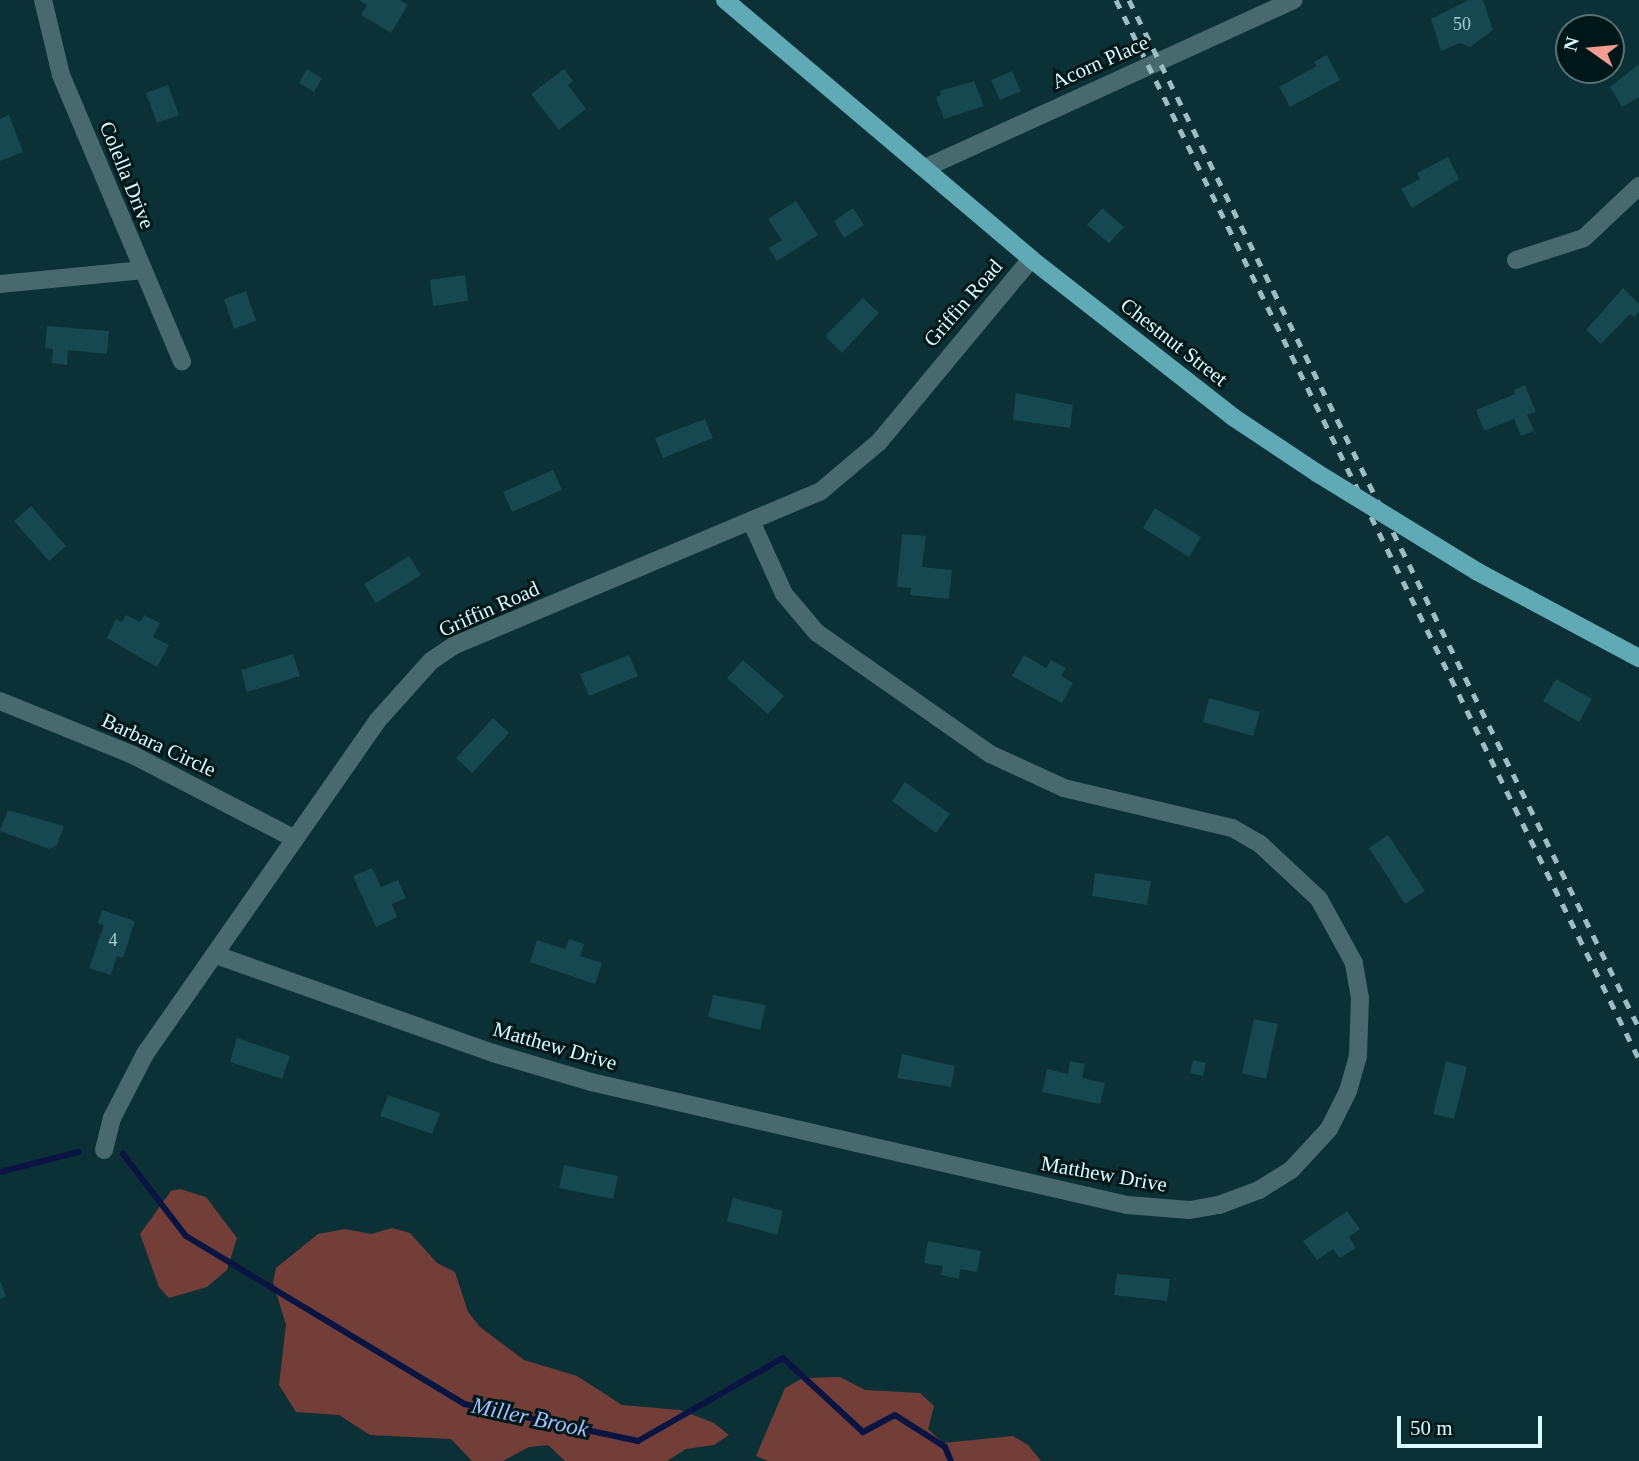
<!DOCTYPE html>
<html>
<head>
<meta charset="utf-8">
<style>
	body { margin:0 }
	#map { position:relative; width:1639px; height:1461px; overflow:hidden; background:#0b3035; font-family:Georgia,serif }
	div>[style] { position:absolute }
	.green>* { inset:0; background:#743e38 }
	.stream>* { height:6px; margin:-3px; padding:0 3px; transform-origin:3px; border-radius:3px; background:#091443 }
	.building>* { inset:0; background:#15484f }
	.minor>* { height:18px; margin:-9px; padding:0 9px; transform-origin:9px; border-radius:9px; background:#486a6f }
	.major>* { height:18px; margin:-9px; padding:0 9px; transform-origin:9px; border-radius:9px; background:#5faab5 }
	.rail>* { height:5px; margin-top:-2.5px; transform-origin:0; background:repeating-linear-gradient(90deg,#9cbec3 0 9px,transparent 0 18px) }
	.major-bridge>* { height:18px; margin:-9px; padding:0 9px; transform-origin:9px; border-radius:9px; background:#5faab5 }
	span { translate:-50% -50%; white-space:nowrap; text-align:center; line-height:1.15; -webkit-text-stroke:6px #00171a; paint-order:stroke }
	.number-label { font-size:18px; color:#a8ced3 }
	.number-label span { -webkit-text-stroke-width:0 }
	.street-label { font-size:21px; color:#d9faff }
	.water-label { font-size:23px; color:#a5befe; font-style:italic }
	.north { position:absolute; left:1555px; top:14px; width:70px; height:70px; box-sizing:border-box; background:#00171a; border:2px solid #577276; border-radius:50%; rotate:285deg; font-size:19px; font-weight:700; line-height:28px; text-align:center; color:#d9faff }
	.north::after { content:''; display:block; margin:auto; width:24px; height:32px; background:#f59c91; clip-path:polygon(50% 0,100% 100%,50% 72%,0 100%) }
	.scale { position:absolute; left:1397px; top:1416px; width:145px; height:32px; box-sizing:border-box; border:4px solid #d9faff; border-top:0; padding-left:9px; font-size:21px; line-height:24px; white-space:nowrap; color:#d9faff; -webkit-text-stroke:5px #00171a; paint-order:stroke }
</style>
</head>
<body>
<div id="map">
	<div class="green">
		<div style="clip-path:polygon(180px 1189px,206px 1197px,237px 1238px,227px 1270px,207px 1287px,169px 1298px,159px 1287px,140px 1234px,171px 1191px)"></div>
		<div style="clip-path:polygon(392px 1228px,410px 1233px,437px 1263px,455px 1272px,468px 1312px,480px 1327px,524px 1360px,577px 1376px,622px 1405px,680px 1410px,714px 1423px,729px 1435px,714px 1445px,686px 1449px,667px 1461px,565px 1461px,548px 1445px,529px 1447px,503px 1461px,472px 1461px,451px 1439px,370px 1435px,339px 1415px,296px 1412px,279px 1385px,286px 1325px,273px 1282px,276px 1268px,318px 1234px,345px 1229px,371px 1234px)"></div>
		<div style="clip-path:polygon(840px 1377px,865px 1390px,920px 1393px,934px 1406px,928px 1429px,943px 1443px,1013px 1436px,1028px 1445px,1041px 1461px,768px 1461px,756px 1456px,785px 1388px,803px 1378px)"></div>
	</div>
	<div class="stream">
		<div style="left:123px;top:1154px;width:103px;rotate:52.5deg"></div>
		<div style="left:186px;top:1236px;width:325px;rotate:31.1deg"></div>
		<div style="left:464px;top:1404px;width:178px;rotate:12deg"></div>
		<div style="left:638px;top:1441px;width:167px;rotate:-29.8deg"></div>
		<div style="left:783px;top:1358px;width:109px;rotate:42.8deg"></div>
		<div style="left:863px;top:1432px;width:36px;rotate:-28deg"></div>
		<div style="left:895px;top:1415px;width:59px;rotate:32.6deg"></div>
		<div style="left:945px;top:1447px;width:15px;rotate:67deg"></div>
		<div style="left:0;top:1172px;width:81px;rotate:-14.4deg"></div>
	</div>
	<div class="building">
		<div style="clip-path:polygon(359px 0,400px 0,408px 5px,391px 33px,361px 15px,367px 5px)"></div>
		<div style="clip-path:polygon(1469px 0,1483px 0,1493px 30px,1470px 47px,1460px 43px,1441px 51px,1431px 19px)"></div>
		<div style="clip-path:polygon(1327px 55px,1340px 80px,1290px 107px,1279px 87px,1317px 66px,1314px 62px)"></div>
		<div style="clip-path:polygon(1639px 64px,1639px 97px,1622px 107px,1610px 87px)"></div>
		<div style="clip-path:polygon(307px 69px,322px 78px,314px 92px,299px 83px)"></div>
		<div style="clip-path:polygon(564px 69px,573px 81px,568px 85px,586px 109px,559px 130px,531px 94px)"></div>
		<div style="clip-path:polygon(1012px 71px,1021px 91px,1000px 100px,991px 80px)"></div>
		<div style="clip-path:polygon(974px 81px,984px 106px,944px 119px,936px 97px,941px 95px,940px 91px)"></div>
		<div style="clip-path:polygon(168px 85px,179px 115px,157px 123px,146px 93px)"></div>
		<div style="clip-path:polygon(9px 115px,23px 152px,0 161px,0 119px)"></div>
		<div style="clip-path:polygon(1448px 157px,1459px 179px,1412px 208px,1401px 189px,1420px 179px,1417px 173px)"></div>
		<div style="clip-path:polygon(796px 201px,818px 235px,777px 261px,769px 248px,782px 240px,768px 219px)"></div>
		<div style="clip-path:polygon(853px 208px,864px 225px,844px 238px,834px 221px)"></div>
		<div style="clip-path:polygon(1102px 208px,1124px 227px,1109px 243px,1087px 225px)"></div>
		<div style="clip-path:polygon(465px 275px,468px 301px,433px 306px,430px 280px)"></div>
		<div style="clip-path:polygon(1623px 288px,1639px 304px,1639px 312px,1634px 317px,1630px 314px,1601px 344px,1586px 330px)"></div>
		<div style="clip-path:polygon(246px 291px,256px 321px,234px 329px,224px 299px)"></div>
		<div style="clip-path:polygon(863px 298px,879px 313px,842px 353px,825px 336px)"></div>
		<div style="clip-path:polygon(47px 326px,109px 331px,107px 354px,68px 350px,67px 365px,52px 363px,53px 349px,45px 348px)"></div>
		<div style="clip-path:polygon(1525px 385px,1536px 412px,1527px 415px,1534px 431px,1521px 436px,1514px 419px,1484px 431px,1476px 410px,1515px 394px,1514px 390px)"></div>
		<div style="clip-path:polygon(1016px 393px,1073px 405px,1070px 428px,1013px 420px)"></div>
		<div style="clip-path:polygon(705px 419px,713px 438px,663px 458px,655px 438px)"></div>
		<div style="clip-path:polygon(553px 470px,562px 490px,512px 512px,503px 492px)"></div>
		<div style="clip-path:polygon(31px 506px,66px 546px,49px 561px,14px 521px)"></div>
		<div style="clip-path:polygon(1155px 508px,1201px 537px,1189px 557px,1143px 528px)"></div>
		<div style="clip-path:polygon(902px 534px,926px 536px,922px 567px,952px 570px,949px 599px,910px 595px,911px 588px,897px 587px)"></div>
		<div style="clip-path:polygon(409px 556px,421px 575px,376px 603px,364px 584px)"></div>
		<div style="clip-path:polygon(126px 615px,140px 622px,144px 615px,160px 623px,153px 637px,169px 645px,157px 667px,107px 638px,116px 619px,122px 622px)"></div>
		<div style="clip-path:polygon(293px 654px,300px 676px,247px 692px,241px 670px)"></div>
		<div style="clip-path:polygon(629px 655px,638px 676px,589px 696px,580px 674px)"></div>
		<div style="clip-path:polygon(1024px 655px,1046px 668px,1051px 660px,1066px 668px,1061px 676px,1073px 683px,1062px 703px,1012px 676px)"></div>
		<div style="clip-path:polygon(743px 660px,784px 696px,768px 714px,727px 678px)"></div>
		<div style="clip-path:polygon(1556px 679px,1592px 699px,1579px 722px,1543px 701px)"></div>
		<div style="clip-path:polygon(1209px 698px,1260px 712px,1253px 736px,1203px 722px)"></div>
		<div style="clip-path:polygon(493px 718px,509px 733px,472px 773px,456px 758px)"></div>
		<div style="clip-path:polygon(905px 782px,950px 814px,936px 833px,892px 801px)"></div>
		<div style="clip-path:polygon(8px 810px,64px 826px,57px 845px,49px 849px,0 831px)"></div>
		<div style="clip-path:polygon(1388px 835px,1425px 891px,1405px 904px,1369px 848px)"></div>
		<div style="clip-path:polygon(372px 868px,381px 887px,398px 880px,406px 898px,392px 904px,397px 917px,376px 927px,353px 876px)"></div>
		<div style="clip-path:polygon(1095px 873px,1151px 881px,1147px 905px,1092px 896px)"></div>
		<div style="clip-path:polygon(102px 910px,135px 921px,123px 958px,117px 956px,111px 975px,89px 968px,104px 925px,98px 923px)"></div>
		<div style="clip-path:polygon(569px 939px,584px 944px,580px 956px,602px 963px,595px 984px,530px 962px,537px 940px,565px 949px)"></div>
		<div style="clip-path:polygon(713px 995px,766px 1005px,760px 1030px,708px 1017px)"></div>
		<div style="clip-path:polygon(1254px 1019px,1278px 1024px,1266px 1079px,1242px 1073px)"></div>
		<div style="clip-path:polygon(237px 1038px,290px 1056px,282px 1079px,230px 1062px)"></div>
		<div style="clip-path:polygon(902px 1054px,955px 1066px,951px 1087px,897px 1078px)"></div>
		<div style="clip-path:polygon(1193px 1060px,1206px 1063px,1203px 1076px,1190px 1073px)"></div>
		<div style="clip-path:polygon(1070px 1061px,1085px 1064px,1082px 1078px,1105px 1083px,1100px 1104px,1042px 1092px,1047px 1069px,1068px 1074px)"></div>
		<div style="clip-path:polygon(1446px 1061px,1467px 1067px,1454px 1119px,1433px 1114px)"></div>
		<div style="clip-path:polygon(388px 1095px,440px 1113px,432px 1134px,380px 1116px)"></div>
		<div style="clip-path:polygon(564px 1165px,618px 1176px,613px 1199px,559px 1188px)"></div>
		<div style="clip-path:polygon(733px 1198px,783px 1211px,777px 1235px,727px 1221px)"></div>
		<div style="clip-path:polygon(1347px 1211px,1360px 1229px,1349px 1237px,1356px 1248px,1340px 1258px,1333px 1249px,1317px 1260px,1303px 1241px)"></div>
		<div style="clip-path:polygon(928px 1241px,981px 1251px,977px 1272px,960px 1269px,959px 1279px,941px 1275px,943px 1266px,924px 1263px)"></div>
		<div style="clip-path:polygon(1117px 1274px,1170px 1279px,1167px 1301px,1114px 1295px)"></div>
		<div style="clip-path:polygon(0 1281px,6px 1296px,0 1299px)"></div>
	</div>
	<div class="minor">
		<div style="left:43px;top:0;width:77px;rotate:76.5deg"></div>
		<div style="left:61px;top:75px;width:311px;rotate:67.1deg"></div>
		<div style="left:925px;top:168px;width:405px;rotate:-24.5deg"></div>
		<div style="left:1516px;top:260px;width:71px;rotate:-17.9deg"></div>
		<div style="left:1584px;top:238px;width:76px;rotate:-43.4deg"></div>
		<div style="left:0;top:284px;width:144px;rotate:-5.6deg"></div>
		<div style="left:0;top:701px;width:144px;rotate:22.1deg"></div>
		<div style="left:133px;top:755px;width:182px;rotate:27.4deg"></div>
		<div style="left:216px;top:955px;width:294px;rotate:19.5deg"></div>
		<div style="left:493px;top:1053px;width:102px;rotate:16.5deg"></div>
		<div style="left:591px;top:1082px;width:550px;rotate:12.92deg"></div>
		<div style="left:1127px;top:1205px;width:63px;rotate:4.5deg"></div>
		<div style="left:1190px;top:1210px;width:29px;rotate:-10deg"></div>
		<div style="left:1219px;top:1205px;width:43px;rotate:-20.6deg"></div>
		<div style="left:1259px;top:1190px;width:39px;rotate:-32deg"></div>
		<div style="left:1292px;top:1169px;width:54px;rotate:-47.2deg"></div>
		<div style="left:1329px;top:1129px;width:42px;rotate:-63.4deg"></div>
		<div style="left:1348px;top:1091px;width:37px;rotate:-74deg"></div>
		<div style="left:1358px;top:1055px;width:57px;rotate:-88deg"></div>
		<div style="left:1360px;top:998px;width:36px;rotate:-100deg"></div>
		<div style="left:1354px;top:963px;width:73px;rotate:-118.7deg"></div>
		<div style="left:1319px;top:899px;width:81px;rotate:-137deg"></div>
		<div style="left:1260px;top:844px;width:32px;rotate:-150deg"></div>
		<div style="left:1232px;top:828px;width:173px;rotate:-166.6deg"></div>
		<div style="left:1064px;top:788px;width:81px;rotate:-155.3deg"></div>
		<div style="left:990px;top:754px;width:211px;rotate:-145deg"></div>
		<div style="left:817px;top:633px;width:51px;rotate:-130.2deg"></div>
		<div style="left:784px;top:594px;width:78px;rotate:-114.3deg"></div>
		<div style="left:104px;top:1150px;width:33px;rotate:-76deg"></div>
		<div style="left:112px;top:1118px;width:72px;rotate:-62.7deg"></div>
		<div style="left:145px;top:1054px;width:407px;rotate:-55.1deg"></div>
		<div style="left:378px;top:720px;width:79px;rotate:-48.1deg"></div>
		<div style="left:431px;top:661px;width:29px;rotate:-34deg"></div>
		<div style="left:455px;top:645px;width:397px;rotate:-22.8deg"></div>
		<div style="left:821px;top:491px;width:76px;rotate:-40.2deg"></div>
		<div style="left:879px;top:442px;width:238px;rotate:-50.3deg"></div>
	</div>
	<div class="major">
		<div style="left:725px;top:0;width:401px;rotate:40.2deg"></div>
		<div style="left:1031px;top:259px;width:256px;rotate:38deg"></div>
		<div style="left:1233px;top:417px;width:101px;rotate:33.7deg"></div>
		<div style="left:1478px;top:572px;width:183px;rotate:28.1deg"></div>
	</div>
	<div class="rail">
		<div style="left:1116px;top:0;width:1181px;rotate:63.72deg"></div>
		<div style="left:1129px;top:0;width:1148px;rotate:63.61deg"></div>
	</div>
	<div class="major-bridge">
		<div style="left:1317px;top:473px;width:189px;rotate:31.6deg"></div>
	</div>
	<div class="number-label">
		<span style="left:1462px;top:24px">50</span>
		<span style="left:113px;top:940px">4</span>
	</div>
	<div class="street-label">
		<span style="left:1100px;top:62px;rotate:-24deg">Acorn Place</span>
		<span style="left:127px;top:175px;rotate:68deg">Colella Drive</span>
		<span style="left:963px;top:303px;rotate:-49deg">Griffin Road</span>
		<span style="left:1174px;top:342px;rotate:38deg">Chestnut Street</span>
		<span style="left:489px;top:609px;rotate:-24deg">Griffin Road</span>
		<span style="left:159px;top:745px;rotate:25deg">Barbara Circle</span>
		<span style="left:555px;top:1046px;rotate:16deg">Matthew Drive</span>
		<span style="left:1104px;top:1174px;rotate:10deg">Matthew Drive</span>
	</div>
	<div class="water-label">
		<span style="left:530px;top:1418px;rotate:12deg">Miller Brook</span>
	</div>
	<div class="north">N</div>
	<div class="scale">50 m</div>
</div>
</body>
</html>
